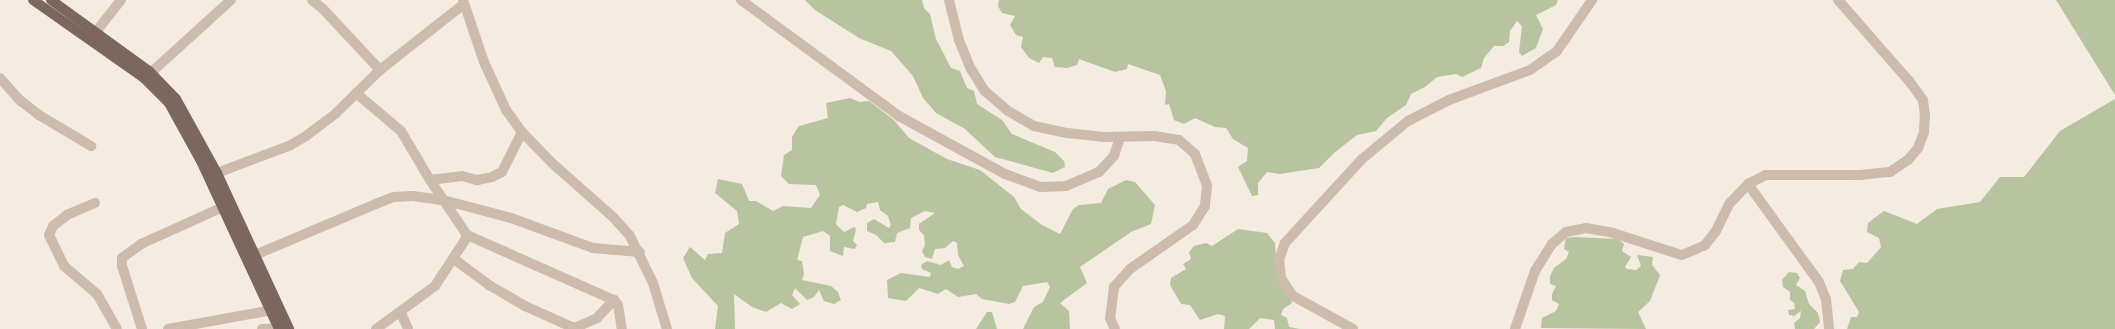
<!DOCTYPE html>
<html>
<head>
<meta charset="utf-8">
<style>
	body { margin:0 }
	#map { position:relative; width:2115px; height:329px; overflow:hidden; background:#f4ebe1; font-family:Manrope,sans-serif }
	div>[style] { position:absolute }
	.green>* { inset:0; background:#b8c4a0 }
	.minor>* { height:10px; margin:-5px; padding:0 5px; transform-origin:5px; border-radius:5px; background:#cdbbac }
	.major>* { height:10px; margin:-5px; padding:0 5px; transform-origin:5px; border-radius:5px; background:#7d675c }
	span { translate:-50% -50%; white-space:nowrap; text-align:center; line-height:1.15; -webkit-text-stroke:3px #fbf5ee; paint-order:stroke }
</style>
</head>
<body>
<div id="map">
	<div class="green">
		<div style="clip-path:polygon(805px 0,922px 0,924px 8px,930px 14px,936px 39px,951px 68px,960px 71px,967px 88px,974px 91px,977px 104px,1002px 120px,1012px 134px,1055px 152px,1064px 161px,1065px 167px,1053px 173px,995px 157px,965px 129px,936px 113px,923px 98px,913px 76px,891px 51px,859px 38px,815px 10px)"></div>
		<div style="clip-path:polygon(999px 0,1558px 0,1556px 5px,1536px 15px,1543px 29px,1536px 48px,1522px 56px,1519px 52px,1522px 26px,1517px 21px,1510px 31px,1509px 42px,1503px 46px,1494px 46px,1484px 58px,1481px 68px,1462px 77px,1456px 74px,1437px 77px,1425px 87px,1411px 94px,1406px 105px,1387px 118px,1376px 131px,1357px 135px,1334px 153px,1319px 168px,1280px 174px,1267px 172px,1258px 183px,1258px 195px,1252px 196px,1238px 167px,1247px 161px,1248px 148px,1233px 139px,1226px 128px,1215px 127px,1195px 118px,1184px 124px,1174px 120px,1169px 104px,1165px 105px,1166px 91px,1160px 75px,1128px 64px,1127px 69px,1115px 72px,1079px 59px,1077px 65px,1067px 68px,1055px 67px,1052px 58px,1043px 57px,1039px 63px,1029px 58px,1021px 47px,1023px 37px,1016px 35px,1010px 25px,1015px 16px,1002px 13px,998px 6px)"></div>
		<div style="clip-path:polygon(2056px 0,2115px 0,2115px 95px)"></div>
		<div style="clip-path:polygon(850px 98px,859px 102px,869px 101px,894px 120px,909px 138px,947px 159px,980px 170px,1014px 197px,1021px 209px,1042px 225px,1060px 234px,1073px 209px,1079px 205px,1101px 203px,1108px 189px,1126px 180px,1135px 182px,1155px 205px,1151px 224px,1131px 232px,1080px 267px,1087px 283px,1060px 303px,1069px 311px,1070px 329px,1023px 329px,1034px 307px,1043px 302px,1050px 287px,1047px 282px,1023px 286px,1015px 302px,1009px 304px,982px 299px,976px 294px,958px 297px,946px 289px,938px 294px,919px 288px,906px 301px,888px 298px,887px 280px,901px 273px,930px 277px,931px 273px,922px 269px,921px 265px,927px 261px,941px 265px,949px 260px,952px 267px,958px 269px,964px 266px,958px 255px,957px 243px,953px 241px,945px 248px,935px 249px,932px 259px,925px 257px,922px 251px,925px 245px,924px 235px,919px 230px,919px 224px,935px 213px,925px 211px,911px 218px,910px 228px,897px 233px,895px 242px,884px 243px,876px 235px,867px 231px,867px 223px,874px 219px,889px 228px,891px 225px,888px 216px,880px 210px,878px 202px,867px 204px,866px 208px,857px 212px,843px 205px,839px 207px,836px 224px,844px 232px,854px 227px,856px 229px,853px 241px,857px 245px,855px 249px,844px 247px,843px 256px,830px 251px,830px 236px,823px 231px,803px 237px,797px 260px,802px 261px,804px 274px,802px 280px,831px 286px,838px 292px,841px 300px,834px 304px,824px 301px,819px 290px,814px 297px,807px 300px,795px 288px,792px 295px,800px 304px,792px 309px,781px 303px,766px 312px,752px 307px,734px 294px,735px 329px,715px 329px,718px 306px,692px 278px,683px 258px,690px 247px,705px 260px,708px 254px,722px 253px,725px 233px,739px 224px,737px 211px,715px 193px,718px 179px,742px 184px,749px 201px,756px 201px,773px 211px,783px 206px,811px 208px,820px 195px,816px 185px,789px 184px,781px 176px,784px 155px,792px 150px,792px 137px,799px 126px,828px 118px,826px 103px)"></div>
		<div style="clip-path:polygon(2115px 99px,2115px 329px,1847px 329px,1851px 317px,1857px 317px,1859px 312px,1840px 281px,1843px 270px,1853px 269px,1859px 262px,1867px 263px,1881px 247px,1879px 238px,1867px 232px,1868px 223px,1884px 211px,1917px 224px,1937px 209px,1980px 202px,2000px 177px,2024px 177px,2060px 131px)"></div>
		<div style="clip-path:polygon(1238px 229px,1267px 233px,1275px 243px,1276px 258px,1292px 303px,1283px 309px,1281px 315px,1287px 318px,1289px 327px,1300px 329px,1275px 329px,1274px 320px,1260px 318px,1249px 329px,1224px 329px,1225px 316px,1218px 314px,1200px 320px,1190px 305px,1181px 304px,1170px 285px,1171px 278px,1186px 269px,1183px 264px,1191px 259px,1189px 252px,1194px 246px,1206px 243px,1212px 246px)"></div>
		<div style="clip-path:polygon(1573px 237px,1618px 239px,1624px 244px,1622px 251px,1631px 257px,1625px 267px,1627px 269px,1636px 270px,1641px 266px,1637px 255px,1653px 257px,1652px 265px,1660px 275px,1650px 301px,1638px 312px,1646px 329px,1541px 328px,1542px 318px,1556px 311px,1559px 304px,1552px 300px,1552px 294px,1556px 286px,1550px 284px,1550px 276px,1554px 268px,1566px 259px,1569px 252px,1564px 249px,1566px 238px)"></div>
		<div style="clip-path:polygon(1789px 272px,1797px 273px,1800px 278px,1796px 285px,1805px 291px,1809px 304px,1818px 313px,1820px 322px,1814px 329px,1795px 329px,1794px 323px,1800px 318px,1801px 311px,1794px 316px,1789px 315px,1788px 310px,1795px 309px,1794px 303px,1790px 300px,1790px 292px,1783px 287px,1782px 280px)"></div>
		<div style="clip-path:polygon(987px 312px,992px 312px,997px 329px,976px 329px)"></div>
	</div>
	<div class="minor">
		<div style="left:312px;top:0;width:14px;rotate:39deg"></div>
		<div style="left:323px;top:9px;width:83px;rotate:46.9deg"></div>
		<div style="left:380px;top:70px;width:107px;rotate:-38.2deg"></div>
		<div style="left:463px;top:0;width:65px;rotate:71.3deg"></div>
		<div style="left:484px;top:62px;width:53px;rotate:65.4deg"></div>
		<div style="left:506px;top:110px;width:27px;rotate:54deg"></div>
		<div style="left:522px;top:132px;width:43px;rotate:45.9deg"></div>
		<div style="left:552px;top:163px;width:81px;rotate:41.5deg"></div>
		<div style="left:613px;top:217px;width:25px;rotate:48deg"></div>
		<div style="left:630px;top:236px;width:52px;rotate:63.9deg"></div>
		<div style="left:653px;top:283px;width:48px;rotate:73.1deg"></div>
		<div style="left:741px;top:0;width:196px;rotate:36.3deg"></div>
		<div style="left:899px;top:116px;width:121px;rotate:28.7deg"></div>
		<div style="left:1005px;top:174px;width:38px;rotate:20deg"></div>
		<div style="left:1041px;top:187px;width:25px;rotate:-2deg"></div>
		<div style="left:1066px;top:186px;width:36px;rotate:-23deg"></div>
		<div style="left:1099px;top:172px;width:22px;rotate:-47deg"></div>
		<div style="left:1114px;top:156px;width:20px;rotate:-72deg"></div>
		<div style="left:949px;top:0;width:41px;rotate:76deg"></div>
		<div style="left:959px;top:40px;width:31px;rotate:68deg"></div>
		<div style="left:971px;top:69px;width:26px;rotate:58deg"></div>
		<div style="left:985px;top:91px;width:30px;rotate:41deg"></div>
		<div style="left:1008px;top:111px;width:30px;rotate:30deg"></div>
		<div style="left:1034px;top:126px;width:34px;rotate:12deg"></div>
		<div style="left:1067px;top:133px;width:37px;rotate:6deg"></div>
		<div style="left:1104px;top:137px;width:50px;rotate:-1.1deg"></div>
		<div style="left:1154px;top:136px;width:25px;rotate:9deg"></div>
		<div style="left:1179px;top:140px;width:21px;rotate:41deg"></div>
		<div style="left:1195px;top:154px;width:34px;rotate:69deg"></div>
		<div style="left:1207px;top:186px;width:20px;rotate:96deg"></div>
		<div style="left:1205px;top:206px;width:22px;rotate:122deg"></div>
		<div style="left:1193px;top:225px;width:77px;rotate:145.1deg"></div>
		<div style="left:1130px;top:269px;width:24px;rotate:132deg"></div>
		<div style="left:1114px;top:287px;width:31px;rotate:97deg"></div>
		<div style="left:1110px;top:318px;width:12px;rotate:66deg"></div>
		<div style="left:95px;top:33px;width:42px;rotate:-51.8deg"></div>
		<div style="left:0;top:78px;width:31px;rotate:48deg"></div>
		<div style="left:21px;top:101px;width:23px;rotate:38deg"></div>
		<div style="left:39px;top:115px;width:61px;rotate:30.8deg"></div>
		<div style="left:145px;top:78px;width:116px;rotate:-42.2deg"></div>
		<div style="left:356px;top:93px;width:59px;rotate:40.2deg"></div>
		<div style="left:401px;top:131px;width:57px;rotate:59.4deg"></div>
		<div style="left:217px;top:173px;width:79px;rotate:-20.7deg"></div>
		<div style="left:291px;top:145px;width:17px;rotate:-31deg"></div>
		<div style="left:306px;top:136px;width:38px;rotate:-37deg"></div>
		<div style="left:336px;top:113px;width:62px;rotate:-44.3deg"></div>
		<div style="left:1748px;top:184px;width:121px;rotate:54.1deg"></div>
		<div style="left:1819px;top:282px;width:18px;rotate:68deg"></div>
		<div style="left:1826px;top:299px;width:30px;rotate:84deg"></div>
		<div style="left:95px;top:203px;width:30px;rotate:157deg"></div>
		<div style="left:67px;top:215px;width:18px;rotate:142deg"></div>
		<div style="left:53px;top:226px;width:10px;rotate:114deg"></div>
		<div style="left:49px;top:235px;width:34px;rotate:64deg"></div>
		<div style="left:64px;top:266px;width:43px;rotate:40.3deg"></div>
		<div style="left:97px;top:294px;width:40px;rotate:60.3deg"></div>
		<div style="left:467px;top:235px;width:161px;rotate:23.9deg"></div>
		<div style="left:614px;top:300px;width:6px;rotate:51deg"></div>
		<div style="left:618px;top:305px;width:24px;rotate:81deg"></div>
		<div style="left:255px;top:255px;width:134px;rotate:-22.9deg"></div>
		<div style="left:378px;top:203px;width:17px;rotate:-21deg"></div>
		<div style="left:394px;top:197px;width:19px;rotate:-3deg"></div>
		<div style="left:413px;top:196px;width:30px;rotate:8deg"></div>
		<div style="left:443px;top:200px;width:70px;rotate:14.8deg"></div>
		<div style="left:511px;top:218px;width:87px;rotate:20.1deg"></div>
		<div style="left:593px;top:248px;width:47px;rotate:4.9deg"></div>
		<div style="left:454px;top:259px;width:44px;rotate:36.6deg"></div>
		<div style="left:489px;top:285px;width:42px;rotate:30.3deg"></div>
		<div style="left:525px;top:306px;width:54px;rotate:24.2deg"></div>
		<div style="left:574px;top:328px;width:25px;rotate:-23deg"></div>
		<div style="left:597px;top:318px;width:25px;rotate:-47deg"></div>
		<div style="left:401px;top:313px;width:17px;rotate:66deg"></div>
		<div style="left:142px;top:329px;width:66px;rotate:-107.6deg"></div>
		<div style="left:122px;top:266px;width:8px;rotate:-90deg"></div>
		<div style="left:122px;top:258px;width:24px;rotate:-36deg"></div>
		<div style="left:141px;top:244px;width:90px;rotate:-24.3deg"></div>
		<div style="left:168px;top:329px;width:112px;rotate:-10.3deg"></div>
		<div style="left:262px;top:329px;width:24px;rotate:-2deg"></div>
		<div style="left:376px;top:329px;width:73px;rotate:-36.1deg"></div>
		<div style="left:435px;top:286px;width:55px;rotate:-56.9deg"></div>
		<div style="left:465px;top:240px;width:5px;rotate:-68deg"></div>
		<div style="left:467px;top:235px;width:66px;rotate:-123.9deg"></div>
		<div style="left:430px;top:180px;width:32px;rotate:-7deg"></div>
		<div style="left:462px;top:176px;width:16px;rotate:15deg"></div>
		<div style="left:477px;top:180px;width:15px;rotate:-11deg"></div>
		<div style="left:492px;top:177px;width:11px;rotate:-27deg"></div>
		<div style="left:502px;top:172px;width:45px;rotate:-63.4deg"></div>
		<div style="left:1353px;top:329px;width:68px;rotate:-151.2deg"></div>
		<div style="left:1293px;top:296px;width:22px;rotate:-124deg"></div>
		<div style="left:1281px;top:278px;width:18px;rotate:-96deg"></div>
		<div style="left:1279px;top:260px;width:18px;rotate:-71deg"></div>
		<div style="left:1285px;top:243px;width:114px;rotate:-47.5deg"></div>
		<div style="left:1362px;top:159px;width:60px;rotate:-39.6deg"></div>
		<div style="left:1408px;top:121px;width:46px;rotate:-27.1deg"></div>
		<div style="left:1449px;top:100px;width:86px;rotate:-20.3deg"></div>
		<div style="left:1530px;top:70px;width:33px;rotate:-35deg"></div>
		<div style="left:1557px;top:51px;width:62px;rotate:-55.5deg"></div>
		<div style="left:1515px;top:329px;width:61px;rotate:-71deg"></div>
		<div style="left:1535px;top:271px;width:32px;rotate:-58deg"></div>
		<div style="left:1552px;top:244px;width:18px;rotate:-41deg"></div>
		<div style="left:1566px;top:232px;width:20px;rotate:-11deg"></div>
		<div style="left:1586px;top:228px;width:27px;rotate:10deg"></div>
		<div style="left:1613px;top:233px;width:72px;rotate:17.7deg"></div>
		<div style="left:1682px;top:255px;width:25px;rotate:-23deg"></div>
		<div style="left:1705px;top:245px;width:18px;rotate:-52deg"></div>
		<div style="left:1716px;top:231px;width:30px;rotate:-64deg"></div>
		<div style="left:1729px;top:204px;width:28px;rotate:-46deg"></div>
		<div style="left:1748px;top:184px;width:20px;rotate:-27deg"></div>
		<div style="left:1766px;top:175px;width:94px"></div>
		<div style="left:1860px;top:175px;width:30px;rotate:-6deg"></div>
		<div style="left:1890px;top:172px;width:22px;rotate:-34deg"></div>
		<div style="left:1908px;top:160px;width:16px;rotate:-50deg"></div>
		<div style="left:1918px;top:148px;width:17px;rotate:-69deg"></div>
		<div style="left:1924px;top:132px;width:17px;rotate:-87deg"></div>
		<div style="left:1925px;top:115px;width:15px;rotate:-98deg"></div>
		<div style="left:1923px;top:100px;width:24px;rotate:-126deg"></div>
		<div style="left:1909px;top:81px;width:108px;rotate:-131.2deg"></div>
	</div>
	<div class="major">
		<div style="left:33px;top:0;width:136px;rotate:35.1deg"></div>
		<div style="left:144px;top:78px;width:35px;rotate:45deg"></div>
		<div style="left:169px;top:103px;width:66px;rotate:61.1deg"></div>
		<div style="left:201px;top:161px;width:185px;rotate:65.1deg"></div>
		<div style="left:51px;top:0;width:121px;rotate:35.9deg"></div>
		<div style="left:149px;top:71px;width:39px;rotate:46deg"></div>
		<div style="left:176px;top:99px;width:85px;rotate:61deg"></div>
		<div style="left:217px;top:173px;width:172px;rotate:65.2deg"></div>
	</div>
</div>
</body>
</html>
